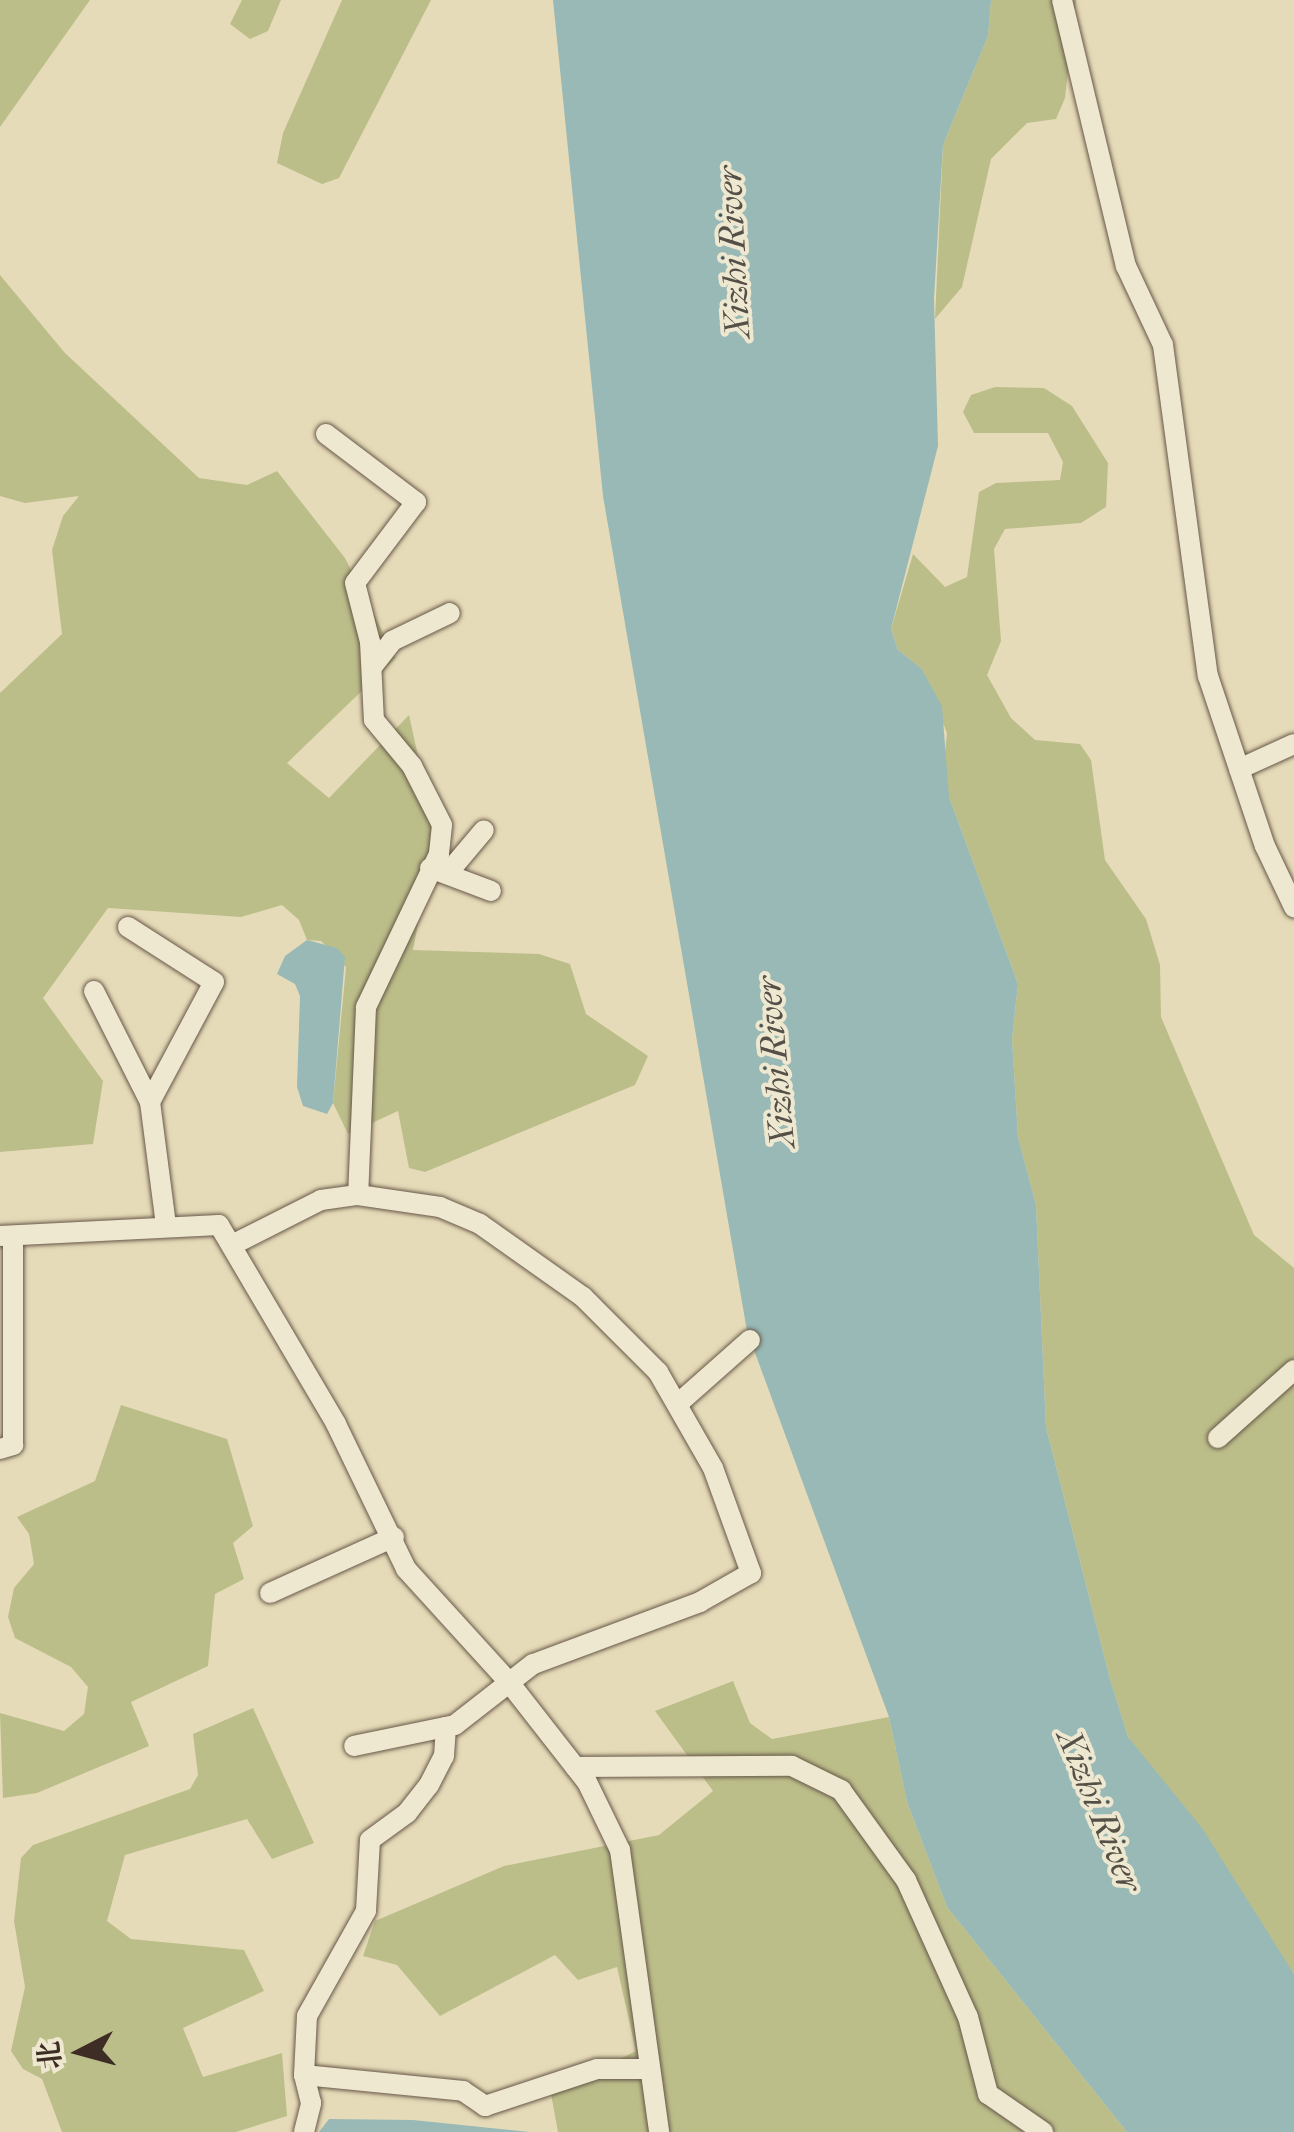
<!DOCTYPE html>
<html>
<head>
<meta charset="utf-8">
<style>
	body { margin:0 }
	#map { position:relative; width:1294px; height:2132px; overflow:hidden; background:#e6dbb8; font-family:"IM FELL French Canon","Noto Serif SC",serif }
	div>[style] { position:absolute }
	.green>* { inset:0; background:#bcbe8a }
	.water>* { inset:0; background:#98b9b6 }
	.roads { filter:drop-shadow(0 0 2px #675849) drop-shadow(0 0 2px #675849) }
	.minor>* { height:20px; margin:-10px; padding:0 10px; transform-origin:10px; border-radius:10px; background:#efe8d1 }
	span { translate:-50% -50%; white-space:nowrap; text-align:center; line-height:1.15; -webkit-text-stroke:8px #efe8d1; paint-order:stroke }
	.water-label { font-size:35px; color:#545048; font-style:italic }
	.north { position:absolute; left:30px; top:2002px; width:100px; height:100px; -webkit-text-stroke:8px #efe8d1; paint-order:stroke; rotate:264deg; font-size:28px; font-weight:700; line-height:40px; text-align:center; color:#3d2d24 }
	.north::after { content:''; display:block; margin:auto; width:35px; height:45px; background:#3d2d24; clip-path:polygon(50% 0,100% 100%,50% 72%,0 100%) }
</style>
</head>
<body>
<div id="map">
	<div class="green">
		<div style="clip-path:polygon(0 0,90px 0,0 127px)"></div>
		<div style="clip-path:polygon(242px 0,281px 0,268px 31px,250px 39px,230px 24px)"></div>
		<div style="clip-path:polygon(342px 0,431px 0,339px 178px,322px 184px,277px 163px,283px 133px)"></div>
		<div style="clip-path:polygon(991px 0,1076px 0,1065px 98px,1056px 119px,1027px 123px,991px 159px,962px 287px,935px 319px,943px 145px,988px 36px)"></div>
		<div style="clip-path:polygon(0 275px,65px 353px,199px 478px,247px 485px,277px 471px,345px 558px,396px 658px,287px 763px,329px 798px,409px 715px,435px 834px,413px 950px,539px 954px,570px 964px,586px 1014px,648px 1056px,635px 1085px,425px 1172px,409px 1168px,398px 1111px,348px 1134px,333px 1103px,346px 967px,321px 941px,307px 940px,299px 920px,282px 905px,241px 917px,108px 908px,43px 998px,103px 1081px,93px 1144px,0 1152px,0 693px,62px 634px,52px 550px,63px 516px,79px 496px,25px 503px,0 496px)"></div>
		<div style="clip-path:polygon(995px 387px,1044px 388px,1072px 406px,1108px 463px,1106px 507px,1081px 523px,1005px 529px,994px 549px,1001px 641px,987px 675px,1011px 718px,1035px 740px,1080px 744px,1091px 760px,1105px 860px,1146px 919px,1160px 965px,1161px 1017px,1254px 1235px,1294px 1268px,1294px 1974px,1128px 1737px,1110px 1679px,1046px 1427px,1036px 1205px,1018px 1137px,1012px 1039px,1018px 984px,949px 797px,943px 774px,947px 733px,921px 668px,898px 650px,891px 629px,913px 554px,945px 587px,967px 577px,979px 492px,996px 483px,1060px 480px,1063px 462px,1048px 433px,974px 433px,963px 412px,971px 395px)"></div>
		<div style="clip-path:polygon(121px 1405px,227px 1439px,253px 1526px,233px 1543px,244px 1579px,215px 1594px,208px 1666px,131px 1702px,149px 1746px,37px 1793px,3px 1798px,0 1713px,64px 1731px,84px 1714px,88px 1687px,71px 1667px,15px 1638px,8px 1617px,14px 1588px,34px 1564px,29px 1534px,17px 1517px,95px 1481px)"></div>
		<div style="clip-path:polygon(733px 1681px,750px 1723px,772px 1739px,889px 1717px,907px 1802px,947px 1907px,1127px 2132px,558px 2132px,551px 2094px,636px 2051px,617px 1967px,578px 1980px,555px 1955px,440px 2016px,397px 1965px,363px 1956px,375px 1921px,504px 1866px,659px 1835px,713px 1791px,655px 1711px)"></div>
		<div style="clip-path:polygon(253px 1708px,314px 1843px,272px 1859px,247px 1819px,125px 1855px,107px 1921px,131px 1939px,244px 1950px,264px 1991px,183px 2028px,203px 2077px,282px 2053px,287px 2116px,236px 2132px,62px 2132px,42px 2079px,23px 2069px,11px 2051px,25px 1987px,14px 1921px,21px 1858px,33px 1845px,190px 1789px,198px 1775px,193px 1734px)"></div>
	</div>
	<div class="water">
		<div style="clip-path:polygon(553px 0,991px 0,988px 36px,943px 145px,934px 299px,938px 446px,891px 629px,898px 650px,921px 668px,942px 706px,949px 797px,1018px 984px,1012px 1039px,1018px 1137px,1036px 1205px,1046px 1427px,1110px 1679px,1128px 1737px,1202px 1828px,1294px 1974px,1294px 2132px,1127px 2132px,947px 1907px,907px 1802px,889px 1717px,747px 1331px,603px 496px)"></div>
		<div style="clip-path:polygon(307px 940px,337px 948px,345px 957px,333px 1103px,327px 1114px,303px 1106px,297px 1087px,300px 996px,295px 984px,277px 974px,285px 956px)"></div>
		<div style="clip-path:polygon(329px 2119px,413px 2120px,530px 2132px,319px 2132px)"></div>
	</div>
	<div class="roads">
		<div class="minor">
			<div style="left:1062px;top:0;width:274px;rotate:76.5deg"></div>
			<div style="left:1126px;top:266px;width:87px;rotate:64.9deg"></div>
			<div style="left:1163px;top:345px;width:334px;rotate:82.3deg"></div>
			<div style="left:1208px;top:676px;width:179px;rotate:71.5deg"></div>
			<div style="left:1265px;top:846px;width:68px;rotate:64.6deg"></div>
			<div style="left:326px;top:434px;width:113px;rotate:37.1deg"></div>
			<div style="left:416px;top:502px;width:101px;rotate:127deg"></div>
			<div style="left:355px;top:583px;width:61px;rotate:75.7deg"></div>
			<div style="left:370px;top:642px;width:78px;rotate:87.1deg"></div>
			<div style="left:374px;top:720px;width:60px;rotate:50.4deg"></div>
			<div style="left:412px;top:766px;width:66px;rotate:63deg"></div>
			<div style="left:442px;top:825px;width:29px;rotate:96deg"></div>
			<div style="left:439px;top:854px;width:170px;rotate:115.5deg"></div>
			<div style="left:366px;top:1007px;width:188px;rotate:92.4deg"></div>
			<div style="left:372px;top:667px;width:33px;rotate:-52deg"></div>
			<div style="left:392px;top:641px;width:64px;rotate:-25.8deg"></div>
			<div style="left:1239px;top:769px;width:60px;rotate:-24.4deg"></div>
			<div style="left:430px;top:868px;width:65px;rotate:20.7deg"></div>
			<div style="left:447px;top:874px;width:57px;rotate:-49.9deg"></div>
			<div style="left:128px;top:927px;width:102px;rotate:32.6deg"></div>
			<div style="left:214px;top:982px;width:136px;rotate:118.1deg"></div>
			<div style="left:94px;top:991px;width:124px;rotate:63.2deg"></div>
			<div style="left:150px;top:1102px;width:125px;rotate:82.6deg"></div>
			<div style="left:0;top:1236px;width:219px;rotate:-2.9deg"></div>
			<div style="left:219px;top:1225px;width:231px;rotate:59.5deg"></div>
			<div style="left:336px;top:1424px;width:161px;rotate:64.2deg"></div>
			<div style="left:406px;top:1569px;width:151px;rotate:47.7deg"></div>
			<div style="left:508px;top:1681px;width:128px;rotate:52deg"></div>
			<div style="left:587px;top:1782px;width:76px;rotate:64.1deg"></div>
			<div style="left:620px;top:1850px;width:285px;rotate:82.1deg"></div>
			<div style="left:232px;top:1245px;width:100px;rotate:-26.8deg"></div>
			<div style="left:321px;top:1200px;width:37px;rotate:-8deg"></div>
			<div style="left:358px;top:1195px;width:83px;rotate:8.3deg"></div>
			<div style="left:440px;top:1207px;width:43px;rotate:23deg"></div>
			<div style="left:480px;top:1224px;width:126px;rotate:35.3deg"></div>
			<div style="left:583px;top:1297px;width:106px;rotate:45deg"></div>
			<div style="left:658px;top:1372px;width:111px;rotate:60.2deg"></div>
			<div style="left:713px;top:1468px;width:112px;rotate:70.1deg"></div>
			<div style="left:751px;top:1573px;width:59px;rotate:150.4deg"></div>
			<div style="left:700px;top:1602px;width:178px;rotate:159.6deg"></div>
			<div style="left:533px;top:1664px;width:99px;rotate:142deg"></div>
			<div style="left:455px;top:1725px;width:103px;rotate:168.3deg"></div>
			<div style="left:681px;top:1401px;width:92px;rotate:-41.5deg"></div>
			<div style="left:1218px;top:1438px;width:102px;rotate:-41.8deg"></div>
			<div style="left:0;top:1449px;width:14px;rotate:-17deg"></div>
			<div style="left:13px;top:1445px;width:209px;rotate:-90deg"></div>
			<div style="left:270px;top:1593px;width:136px;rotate:-24.3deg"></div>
			<div style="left:575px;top:1767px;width:217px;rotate:-0.3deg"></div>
			<div style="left:792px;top:1766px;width:55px;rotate:26.1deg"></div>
			<div style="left:841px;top:1790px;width:111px;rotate:54.2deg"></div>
			<div style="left:906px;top:1880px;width:150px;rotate:65.7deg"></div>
			<div style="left:968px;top:2017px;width:80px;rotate:75.4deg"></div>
			<div style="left:988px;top:2094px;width:67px;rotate:34.6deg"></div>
			<div style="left:304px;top:2075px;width:160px;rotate:5.7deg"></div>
			<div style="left:463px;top:2091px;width:27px;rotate:34deg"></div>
			<div style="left:485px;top:2106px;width:118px;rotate:-18.3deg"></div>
			<div style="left:597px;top:2069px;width:53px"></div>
			<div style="left:304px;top:2132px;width:30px;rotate:-76deg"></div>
			<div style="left:311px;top:2103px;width:29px;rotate:-104deg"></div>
			<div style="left:304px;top:2075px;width:59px;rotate:-87.1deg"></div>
			<div style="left:307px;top:2016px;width:120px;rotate:-60.7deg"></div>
			<div style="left:366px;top:1911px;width:71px;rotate:-86.8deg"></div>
			<div style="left:370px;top:1840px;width:46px;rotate:-36.1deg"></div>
			<div style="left:407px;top:1813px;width:36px;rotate:-52deg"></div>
			<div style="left:429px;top:1785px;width:33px;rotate:-63deg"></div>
			<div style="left:444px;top:1756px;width:29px;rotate:-86deg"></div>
		</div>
	</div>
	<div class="water-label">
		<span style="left:734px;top:252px;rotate:-93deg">Xizhi River</span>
		<span style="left:776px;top:1062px;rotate:-95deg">Xizhi River</span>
		<span style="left:1099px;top:1811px;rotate:68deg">Xizhi River</span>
	</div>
	<div class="north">北</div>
</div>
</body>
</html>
